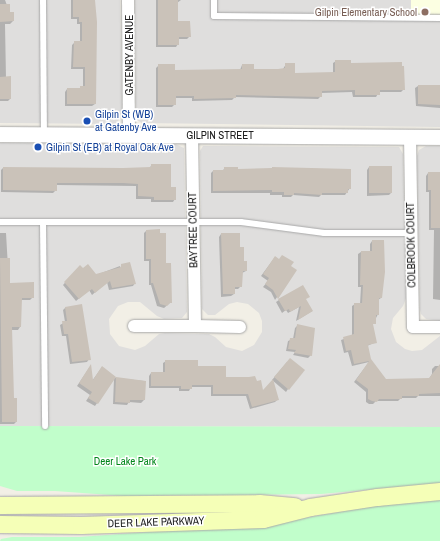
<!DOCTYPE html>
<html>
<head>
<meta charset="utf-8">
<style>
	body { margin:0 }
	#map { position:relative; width:440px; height:541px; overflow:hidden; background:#f2efe6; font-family:"Archivo Narrow",sans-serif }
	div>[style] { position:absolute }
	.residential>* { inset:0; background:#dfdedd }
	.education>* { inset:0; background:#fcffe2 }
	.park>* { inset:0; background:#c1fecb }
	.shadow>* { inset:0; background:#0003 }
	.building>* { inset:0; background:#cac2b9 }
	.roads { filter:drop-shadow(0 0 1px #a8a8a8) drop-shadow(0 0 1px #a8a8a8) }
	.service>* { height:6px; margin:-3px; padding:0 3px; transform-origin:3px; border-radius:3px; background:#fff }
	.minor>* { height:12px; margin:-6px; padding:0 6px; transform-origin:6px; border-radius:6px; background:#fff }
	.tertiary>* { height:15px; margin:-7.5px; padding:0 7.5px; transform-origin:7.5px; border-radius:7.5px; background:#fff }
	.secondary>* { height:17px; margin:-8.5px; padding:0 8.5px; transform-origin:8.5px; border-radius:8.5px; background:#f5ffb7 }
	.dots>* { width:11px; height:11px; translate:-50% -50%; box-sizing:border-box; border:2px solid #fff; border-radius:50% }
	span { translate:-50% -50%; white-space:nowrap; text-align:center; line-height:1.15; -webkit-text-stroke:3px #fff; paint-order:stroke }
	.education-label { font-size:11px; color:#785e54 }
	.right { translate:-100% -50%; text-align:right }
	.street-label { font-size:11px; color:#212121 }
	.transit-label { font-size:11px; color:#164399 }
	.left { translate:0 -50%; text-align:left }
	.park-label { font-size:11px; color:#02861a }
</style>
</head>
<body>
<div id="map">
	<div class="residential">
		<div style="clip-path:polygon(0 0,120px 0,122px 114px,117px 123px,113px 124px,0 123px)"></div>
		<div style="clip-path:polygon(135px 0,411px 0,411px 18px,440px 18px,440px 127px,142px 123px,137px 120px,136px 115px)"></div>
		<div style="clip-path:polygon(0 143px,175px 144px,184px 148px,187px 312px,182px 318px,164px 319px,157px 316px,140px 302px,128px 302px,118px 306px,109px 319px,110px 334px,119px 346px,135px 350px,145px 346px,159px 334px,165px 333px,209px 334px,215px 337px,226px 347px,242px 351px,254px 345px,262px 332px,262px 321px,259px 313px,248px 304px,237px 302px,229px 304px,215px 315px,208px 315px,202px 309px,200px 151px,203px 146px,399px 147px,403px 154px,406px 298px,403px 306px,393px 318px,391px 329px,396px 342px,405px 349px,412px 351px,422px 350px,440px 336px,440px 427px,0 426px)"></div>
		<div style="clip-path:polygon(426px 146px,440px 146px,440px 321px,426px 319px,421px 314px,420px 310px,417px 156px,419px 150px)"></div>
	</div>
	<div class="education">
		<div style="clip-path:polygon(411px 0,440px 0,440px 18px,411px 18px)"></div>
	</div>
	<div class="park">
		<div style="clip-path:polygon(0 426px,440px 427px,440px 483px,321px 494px,124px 496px,55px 491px,17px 491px,0 486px)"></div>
		<div style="clip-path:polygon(440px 498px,440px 541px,0 541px,1px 539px,12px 537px,79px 537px,261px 524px,293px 520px,373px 506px)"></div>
	</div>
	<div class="shadow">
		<div style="clip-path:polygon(0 0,5px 0,13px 21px,10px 24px,5px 24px,6px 78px,10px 99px,8px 101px,0 101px)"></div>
		<div style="clip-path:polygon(71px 0,95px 0,95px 104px,92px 106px,65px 106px,65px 92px,67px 89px,78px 89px,83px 87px,83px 69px,71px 69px,72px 45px,75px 42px,80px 42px,80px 24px,77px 24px,77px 19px,71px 19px)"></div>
		<div style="clip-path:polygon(156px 0,181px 0,177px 3px,177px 22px,190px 36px,187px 39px,178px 39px,178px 44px,176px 47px,156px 47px)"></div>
		<div style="clip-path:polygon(336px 61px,350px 64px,404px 89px,401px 92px,379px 92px,376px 97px,353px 97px,352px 92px,321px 93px,321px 96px,318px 99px,235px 97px,232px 100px,192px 101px,192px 98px,175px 98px,175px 104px,172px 107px,156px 107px,156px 68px,159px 65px,174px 71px,240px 70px,242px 65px,253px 70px,283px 69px,286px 64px,294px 74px,333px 73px,333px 63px)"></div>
		<div style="clip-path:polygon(418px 86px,440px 86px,440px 108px,416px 106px,415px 88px)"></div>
		<div style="clip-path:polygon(152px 165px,170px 188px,175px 199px,173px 202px,151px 202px,151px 199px,136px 199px,136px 186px,56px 185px,56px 190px,53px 193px,1px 192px,1px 170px,3px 168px,149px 168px)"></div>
		<div style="clip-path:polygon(369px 167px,391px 193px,389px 195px,367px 196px,367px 170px)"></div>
		<div style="clip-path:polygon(225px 168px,237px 170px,350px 188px,345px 195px,321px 195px,319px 197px,293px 195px,291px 197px,282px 197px,282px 195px,270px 195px,270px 193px,211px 193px,211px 173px,213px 171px,222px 171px)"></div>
		<div style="clip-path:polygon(428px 173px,440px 173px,440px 300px,433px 299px,434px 230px,429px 230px,429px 192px,426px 192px,426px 176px)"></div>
		<div style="clip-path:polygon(146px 231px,165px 264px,171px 302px,164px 308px,157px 306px,151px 285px,149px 285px,149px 261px,144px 261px,144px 233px)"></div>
		<div style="clip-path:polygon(0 233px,6px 233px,9px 284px,33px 297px,30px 300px,21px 300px,20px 327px,18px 330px,11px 330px,13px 399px,16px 422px,14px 424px,0 424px)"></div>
		<div style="clip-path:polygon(221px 234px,239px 248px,246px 271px,242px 273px,241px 286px,238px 289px,234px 289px,234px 294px,231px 296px,221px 297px,219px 237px)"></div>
		<div style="clip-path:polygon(372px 241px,381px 298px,378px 300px,378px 314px,372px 326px,376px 342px,367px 346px,370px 359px,386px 380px,429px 379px,432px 374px,432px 369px,435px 366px,440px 366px,440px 396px,418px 396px,416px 398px,401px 398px,398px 401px,376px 401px,373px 404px,369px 404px,366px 402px,366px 392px,354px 382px,369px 362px,352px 366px,348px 352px,344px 353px,341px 340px,352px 336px,352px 306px,355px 304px,360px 304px,361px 287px,358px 287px,358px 254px,361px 252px,370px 252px,370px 244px)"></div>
		<div style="clip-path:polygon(275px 257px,295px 271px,275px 300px,271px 292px,263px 287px,268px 281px,261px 276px)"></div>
		<div style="clip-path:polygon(80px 266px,83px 269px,96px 275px,120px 266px,122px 272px,135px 283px,133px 286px,109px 290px,107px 282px,92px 295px,89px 290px,76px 301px,63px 285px)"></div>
		<div style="clip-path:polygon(305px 299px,312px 311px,296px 321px,299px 307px,288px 313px,286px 310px,282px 313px,276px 302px,279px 300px)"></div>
		<div style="clip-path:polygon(66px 307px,89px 359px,87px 362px,70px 364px,66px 336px,62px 336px,60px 325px,65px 322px,63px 310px)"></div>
		<div style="clip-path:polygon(298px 325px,311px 355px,308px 358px,293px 355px,295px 352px,286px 351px,288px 341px,293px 339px,295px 328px)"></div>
		<div style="clip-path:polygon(166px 361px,197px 367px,225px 378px,256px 382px,263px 391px,278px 399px,275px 402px,250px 409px,246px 396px,211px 396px,211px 387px,191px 387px,189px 391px,179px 391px,179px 388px,149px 388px,149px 376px,151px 373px,163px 373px,163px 363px)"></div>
		<div style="clip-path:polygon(287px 362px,288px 389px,286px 392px,272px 380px)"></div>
		<div style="clip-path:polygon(102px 367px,116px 378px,144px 381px,144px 400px,141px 403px,129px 402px,127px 405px,113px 404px,114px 379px,95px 406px,86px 401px,90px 395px,77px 386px,89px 368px,92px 381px)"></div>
	</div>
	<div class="building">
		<div style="clip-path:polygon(73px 0,95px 0,97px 22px,96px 104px,67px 104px,67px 88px,80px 88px,80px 86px,85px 86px,85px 67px,73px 67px,74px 41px,82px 41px,82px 22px,79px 22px,79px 17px,73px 17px)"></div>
		<div style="clip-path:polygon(158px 0,178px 0,178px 21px,190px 21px,191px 37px,179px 37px,179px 45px,158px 45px)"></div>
		<div style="clip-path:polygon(0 4px,10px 4px,10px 12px,14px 12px,14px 21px,0 22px)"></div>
		<div style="clip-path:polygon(335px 60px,351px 60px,351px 63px,402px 62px,402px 66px,404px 66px,405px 90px,380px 90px,380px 95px,355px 95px,355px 90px,322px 91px,322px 97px,236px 95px,236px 98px,194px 99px,194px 96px,176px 96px,176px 105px,158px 105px,158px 64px,175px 64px,175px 70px,242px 69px,242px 64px,254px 64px,254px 69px,278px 69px,285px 68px,285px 63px,295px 63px,295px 73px,335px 72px)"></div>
		<div style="clip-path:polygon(11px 76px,11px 99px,0 99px,0 77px)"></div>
		<div style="clip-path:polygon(418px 85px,440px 85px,440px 105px,418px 104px)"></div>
		<div style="clip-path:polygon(151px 164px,171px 164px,171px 187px,176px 187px,176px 200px,154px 200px,154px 197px,138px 196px,138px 184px,123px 183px,57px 183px,57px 191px,3px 190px,3px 167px,123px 168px,151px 167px)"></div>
		<div style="clip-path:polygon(369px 166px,392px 166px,392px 193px,369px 193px)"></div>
		<div style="clip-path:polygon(224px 167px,238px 167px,238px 169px,272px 168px,272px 167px,351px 169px,351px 189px,348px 189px,348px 193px,322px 193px,322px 195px,294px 193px,294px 195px,284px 195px,284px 192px,272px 192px,272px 190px,213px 191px,213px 170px,224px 170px)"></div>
		<div style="clip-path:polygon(428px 172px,440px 172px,440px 228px,431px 228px,431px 190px,428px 190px)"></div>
		<div style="clip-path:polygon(160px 229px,160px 233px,166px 233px,166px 263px,171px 263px,172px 303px,170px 303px,167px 306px,160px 304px,153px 283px,151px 283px,151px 259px,146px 259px,146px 230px)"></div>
		<div style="clip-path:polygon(221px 233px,240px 233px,240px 247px,244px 247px,244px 261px,247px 261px,247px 271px,243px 271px,242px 287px,235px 287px,235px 294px,223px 294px)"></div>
		<div style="clip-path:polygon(372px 240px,384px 240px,385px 272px,382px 298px,379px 298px,379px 315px,376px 315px,376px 324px,373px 324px,377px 343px,368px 345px,371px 359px,386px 379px,429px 378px,440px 364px,440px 393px,419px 394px,419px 396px,402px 396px,402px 399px,379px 399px,377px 402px,372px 401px,368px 399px,368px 389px,356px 380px,369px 361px,354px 364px,351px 350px,346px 351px,343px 337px,354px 334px,354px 303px,362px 303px,363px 285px,360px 285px,361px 251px,372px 251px)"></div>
		<div style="clip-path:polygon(282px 255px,294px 262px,291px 266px,297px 270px,278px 299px,273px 290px,265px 284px,269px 278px,263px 274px,275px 256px,279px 259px)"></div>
		<div style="clip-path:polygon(0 258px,10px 258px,10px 283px,34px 282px,34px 298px,22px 298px,21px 327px,12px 327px,14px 398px,17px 398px,17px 422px,2px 422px)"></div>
		<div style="clip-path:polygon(130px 262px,136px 284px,112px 288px,110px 281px,95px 293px,92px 289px,79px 299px,64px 282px,80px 265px,83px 268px,88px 264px,96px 274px,121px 267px,121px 264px)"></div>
		<div style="clip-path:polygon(303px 285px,310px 297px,306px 299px,313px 311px,298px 320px,301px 306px,290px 312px,289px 309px,285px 311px,278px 299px)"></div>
		<div style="clip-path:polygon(82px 304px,91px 360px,72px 362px,68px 334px,64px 334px,62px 321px,67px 321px,65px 307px)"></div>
		<div style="clip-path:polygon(297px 324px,315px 328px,312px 356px,294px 353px,296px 350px,288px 349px,290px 338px,295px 338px)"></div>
		<div style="clip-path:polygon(290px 358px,305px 370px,289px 390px,274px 377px)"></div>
		<div style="clip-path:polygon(165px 360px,198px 360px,198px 366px,226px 366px,226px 377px,249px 377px,255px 376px,257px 381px,261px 380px,263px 390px,273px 379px,279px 400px,252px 407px,248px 394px,213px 394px,213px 385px,192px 385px,192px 389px,181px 389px,181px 386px,151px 386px,151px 372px,165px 372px)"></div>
		<div style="clip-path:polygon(91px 364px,93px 380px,102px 366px,116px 377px,146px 381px,145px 400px,130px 400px,130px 403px,115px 402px,116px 377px,98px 404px,88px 398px,92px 392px,79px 383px)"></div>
	</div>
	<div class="roads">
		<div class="service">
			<div style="left:43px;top:0;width:135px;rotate:89.6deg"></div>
			<div style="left:214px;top:0;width:16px;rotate:90deg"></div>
			<div style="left:214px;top:16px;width:226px;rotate:0.5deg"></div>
			<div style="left:0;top:222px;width:241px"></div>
			<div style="left:241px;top:222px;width:84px;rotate:7.5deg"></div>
			<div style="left:324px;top:233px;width:87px"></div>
			<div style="left:43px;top:222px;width:204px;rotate:89.4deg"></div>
		</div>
		<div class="minor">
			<div style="left:128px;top:0;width:134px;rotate:89.6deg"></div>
			<div style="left:410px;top:136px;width:191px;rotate:89.1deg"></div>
			<div style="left:413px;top:327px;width:27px"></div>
			<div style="left:134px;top:326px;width:61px"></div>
			<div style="left:195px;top:326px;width:191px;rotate:-90.9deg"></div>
			<div style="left:195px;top:326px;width:45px;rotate:1.3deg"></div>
		</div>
		<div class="tertiary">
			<div style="left:0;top:134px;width:440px;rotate:0.4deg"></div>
		</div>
		<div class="secondary">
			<div style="left:0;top:505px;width:259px;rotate:-0.4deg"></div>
			<div style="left:259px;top:503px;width:36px;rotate:5deg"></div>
			<div style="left:0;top:524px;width:81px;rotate:0.7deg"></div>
			<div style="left:81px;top:525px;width:182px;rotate:-1.9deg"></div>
			<div style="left:263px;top:519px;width:49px;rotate:-14.3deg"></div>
			<div style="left:310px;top:507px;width:68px;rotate:-8.5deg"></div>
			<div style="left:377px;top:497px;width:63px;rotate:-5.4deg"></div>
		</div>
	</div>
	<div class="dots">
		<div style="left:425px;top:12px;background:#8d6e63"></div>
		<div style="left:87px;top:121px;background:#1a4fb4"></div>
		<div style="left:38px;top:147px;background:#1a4fb4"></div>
	</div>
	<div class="education-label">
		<span class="right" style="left:417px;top:12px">Gilpin Elementary School</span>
	</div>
	<div class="street-label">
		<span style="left:129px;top:55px;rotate:-90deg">GATENBY AVENUE</span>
		<span style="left:220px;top:135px">GILPIN STREET</span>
		<span style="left:193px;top:230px;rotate:-91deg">BAYTREE COURT</span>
		<span style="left:411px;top:245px;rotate:-91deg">COLBROOK COURT</span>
		<span style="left:156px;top:522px;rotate:-2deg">DEER LAKE PARKWAY</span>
	</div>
	<div class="transit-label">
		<span class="left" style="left:95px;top:121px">Gilpin St (WB)<br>at Gatenby Ave</span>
		<span class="left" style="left:46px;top:147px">Gilpin St (EB) at Royal Oak Ave</span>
	</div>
	<div class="park-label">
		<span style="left:125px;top:461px">Deer Lake Park</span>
	</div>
</div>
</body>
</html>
